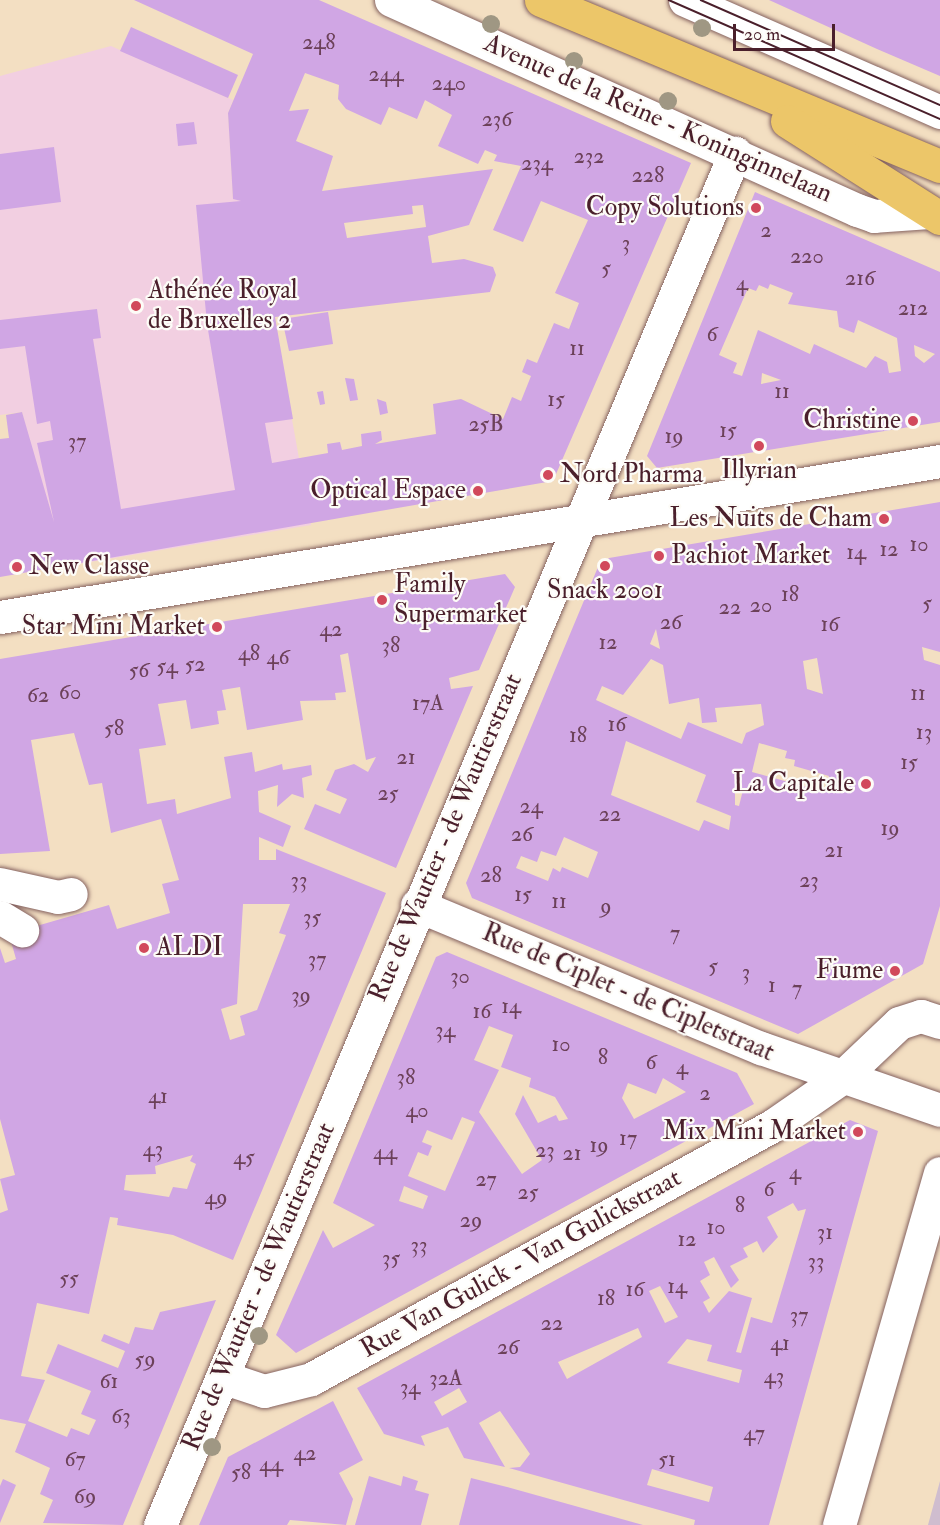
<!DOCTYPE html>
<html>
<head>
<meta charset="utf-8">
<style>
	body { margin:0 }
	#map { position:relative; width:940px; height:1525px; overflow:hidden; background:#f3dfc2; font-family:"IM FELL Double Pica",serif }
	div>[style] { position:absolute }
	.built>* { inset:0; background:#f2cfe1 }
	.industrial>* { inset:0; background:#cfbdcf }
	.building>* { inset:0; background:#d0a6e4 }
	.roads { filter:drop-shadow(0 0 2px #856260) drop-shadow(0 0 2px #856260) }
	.minor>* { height:33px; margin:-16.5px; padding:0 16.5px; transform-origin:16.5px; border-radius:16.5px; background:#fff }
	.major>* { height:33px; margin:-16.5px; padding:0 16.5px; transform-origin:16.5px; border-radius:16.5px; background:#ecc669 }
	.tram>* { height:1.5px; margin:-0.75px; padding:0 0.75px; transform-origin:0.75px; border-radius:0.75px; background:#4a1f2b }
	.trees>* { width:18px; height:18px; margin:-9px; border-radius:50%; background:#9f9783 }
	.dots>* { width:16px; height:16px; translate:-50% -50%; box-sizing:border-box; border:3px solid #fdfcf7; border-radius:50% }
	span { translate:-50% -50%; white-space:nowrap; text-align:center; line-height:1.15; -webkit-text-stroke:4.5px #fdfcf7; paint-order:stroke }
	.number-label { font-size:22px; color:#6c4159 }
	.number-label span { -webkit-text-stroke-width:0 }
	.street-label { font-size:26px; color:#4a1f2b }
	.poi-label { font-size:26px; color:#4a1f2b }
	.right { translate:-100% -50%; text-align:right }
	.left { translate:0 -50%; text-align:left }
	.scale { position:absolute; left:733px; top:24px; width:102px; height:27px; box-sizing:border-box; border:3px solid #4a1f2b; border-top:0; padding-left:8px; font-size:18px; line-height:21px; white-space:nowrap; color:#4a1f2b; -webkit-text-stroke:4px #fdfcf7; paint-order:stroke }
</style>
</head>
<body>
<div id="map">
	<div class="built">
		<div style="clip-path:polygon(111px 46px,233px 100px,228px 113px,233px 199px,252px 197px,311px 525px,60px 567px,22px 412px,0 415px,0 76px)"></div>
	</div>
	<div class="industrial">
		<div style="clip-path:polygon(940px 1481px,940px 1525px,928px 1525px)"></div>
	</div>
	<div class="building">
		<div style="clip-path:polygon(evenodd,134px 0,319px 0,691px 163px,553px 481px,0 577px,0 439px,9px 438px,6px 415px,22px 412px,54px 522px,37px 443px,53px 440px,50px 421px,37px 424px,25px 346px,0 349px,0 320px,97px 309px,101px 338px,93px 339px,121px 509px,235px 490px,207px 324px,196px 205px,241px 201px,233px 199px,228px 113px,253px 54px,134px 0,305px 73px,339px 85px,338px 99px,346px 109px,381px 125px,389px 107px,417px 119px,425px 100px,452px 115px,438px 146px,478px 164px,485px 150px,497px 155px,494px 161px,521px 166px,493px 230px,523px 242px,541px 201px,588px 220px,555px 293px,579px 303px,569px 329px,554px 323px,537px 363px,527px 359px,522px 372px,531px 376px,521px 401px,512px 397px,503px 419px,461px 399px,433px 404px,436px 434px,375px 444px,382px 440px,381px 431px,361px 434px,362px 446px,342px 450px,340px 442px,327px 444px,328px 453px,272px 463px,265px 423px,293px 419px,275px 317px,490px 292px,496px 275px,493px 267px,464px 259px,432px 263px,428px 236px,469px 225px,493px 169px,322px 191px,333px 156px,296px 141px,309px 109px,289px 111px,305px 73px,134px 0,423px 205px,426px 227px,347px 238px,344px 223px,413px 214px,412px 206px,423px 205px)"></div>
		<div style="clip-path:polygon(769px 0,940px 0,940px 76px,877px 49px)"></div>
		<div style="clip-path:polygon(131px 27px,238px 75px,228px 98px,120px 51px)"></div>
		<div style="clip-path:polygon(194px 122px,197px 144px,178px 146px,176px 124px)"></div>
		<div style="clip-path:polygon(54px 147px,61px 202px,0 210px,0 154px)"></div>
		<div style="clip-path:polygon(evenodd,755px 192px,940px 272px,940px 422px,657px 468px,647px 456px,755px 192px,770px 284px,793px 293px,788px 304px,837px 311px,839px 327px,854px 333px,858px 320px,897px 338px,901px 371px,889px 373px,887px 362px,875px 356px,866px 368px,814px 344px,810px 354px,758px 330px,742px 376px,733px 373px,737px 363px,719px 355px,748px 288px,756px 291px,759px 285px,768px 289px,770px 284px,755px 192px,914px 345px,935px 354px,924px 363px,915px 356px,914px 345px,755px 192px,762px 373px,781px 380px,761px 384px,762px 373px)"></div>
		<div style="clip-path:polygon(328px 312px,333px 344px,289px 351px,282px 319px)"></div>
		<div style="clip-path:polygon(345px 378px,354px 379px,358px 400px,350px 401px)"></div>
		<div style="clip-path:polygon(323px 391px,325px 404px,320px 405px,317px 392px)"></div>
		<div style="clip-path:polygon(377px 399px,386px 402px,388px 413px,380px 415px)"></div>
		<div style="clip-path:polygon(evenodd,940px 502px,940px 652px,922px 647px,924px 660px,940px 665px,940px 906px,923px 964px,798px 1034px,472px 898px,466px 883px,598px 567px,609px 558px,940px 502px,656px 629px,660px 649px,650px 644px,656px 629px,940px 502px,817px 658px,823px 694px,807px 689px,803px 661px,817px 658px,940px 502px,651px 659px,663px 665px,669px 704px,699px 698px,702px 723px,717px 722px,715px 708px,761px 704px,764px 725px,746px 733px,742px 744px,688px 722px,681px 739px,596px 700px,602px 686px,623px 695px,651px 659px,940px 502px,626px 741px,706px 775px,696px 802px,731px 816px,729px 830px,704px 820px,699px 831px,611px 795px,626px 741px,940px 502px,759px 743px,787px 751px,785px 758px,795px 760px,794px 766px,829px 776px,825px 792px,752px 772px,759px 743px,940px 502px,735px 787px,743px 790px,739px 806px,735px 805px,735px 787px,940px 502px,564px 837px,598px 852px,588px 878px,562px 867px,560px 872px,553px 868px,548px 881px,516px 868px,521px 856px,537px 862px,541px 851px,556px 856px,564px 837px)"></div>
		<div style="clip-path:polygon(evenodd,505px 574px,515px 587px,479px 670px,449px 678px,451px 689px,473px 686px,396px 868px,304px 829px,315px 804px,340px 814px,347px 799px,326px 790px,335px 770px,354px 764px,368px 772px,376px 757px,366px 760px,348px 653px,340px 655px,346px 692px,335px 693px,336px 700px,300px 701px,303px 720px,247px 730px,240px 687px,222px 690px,226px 710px,217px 711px,219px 724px,191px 729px,186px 700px,158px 704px,166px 745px,139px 749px,147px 804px,175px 799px,177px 814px,231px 798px,224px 757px,252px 752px,255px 772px,282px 764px,283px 770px,311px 765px,312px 775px,302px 778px,304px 798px,292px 794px,277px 807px,278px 785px,258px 791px,259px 812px,291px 826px,283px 847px,259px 837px,259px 860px,276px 860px,276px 849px,386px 893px,233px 1260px,173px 1235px,117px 1225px,118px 1218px,110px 1217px,89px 1314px,37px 1303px,21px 1376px,45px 1380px,28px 1421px,67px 1437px,71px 1428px,89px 1435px,96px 1420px,81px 1414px,91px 1391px,46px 1373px,58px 1344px,118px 1368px,125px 1351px,101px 1341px,104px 1334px,129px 1344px,135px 1327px,153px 1330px,160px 1312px,216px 1300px,123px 1525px,43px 1523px,53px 1500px,40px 1494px,50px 1468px,15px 1452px,26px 1424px,0 1419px,0 1213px,8px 1210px,0 1179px,15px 1175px,0 1119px,0 948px,5px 963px,16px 959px,9px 934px,109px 905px,117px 929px,170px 913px,162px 884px,179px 880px,161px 819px,111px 833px,102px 783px,89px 785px,74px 733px,31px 740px,50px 851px,0 854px,0 659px,505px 574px,243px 904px,290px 904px,279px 933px,286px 935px,257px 1010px,240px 1016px,245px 1035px,230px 1040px,221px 1009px,237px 1004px,243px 904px,505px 574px,193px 1155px,190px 1161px,196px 1164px,187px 1189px,173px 1187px,169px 1197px,124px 1190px,126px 1175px,156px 1174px,155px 1166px,193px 1155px)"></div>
		<div style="clip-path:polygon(evenodd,447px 952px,737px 1073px,754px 1104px,296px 1353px,276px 1335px,323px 1230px,333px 1248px,375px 1225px,333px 1203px,436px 957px,447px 952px,489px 1026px,513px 1035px,501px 1067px,531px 1078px,529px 1087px,555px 1097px,568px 1119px,559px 1121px,556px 1115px,538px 1123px,523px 1095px,515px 1114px,542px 1160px,522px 1174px,479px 1112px,499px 1070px,474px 1060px,489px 1026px,447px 952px,663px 1078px,686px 1092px,634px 1119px,622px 1098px,628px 1083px,656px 1094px,663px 1078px,447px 952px,462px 1117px,475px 1122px,445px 1191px,408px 1176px,418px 1152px,428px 1156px,432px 1146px,422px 1142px,427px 1130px,452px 1140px,462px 1117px,447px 952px,404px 1186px,428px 1196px,423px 1209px,399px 1201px,404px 1186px)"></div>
		<div style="clip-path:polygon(evenodd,850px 1120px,878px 1131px,769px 1525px,694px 1525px,695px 1520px,509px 1468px,520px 1467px,530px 1454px,500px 1411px,479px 1423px,505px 1467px,464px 1458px,448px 1427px,421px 1436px,425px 1446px,384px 1434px,357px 1388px,850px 1120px,793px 1203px,798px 1211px,806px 1209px,772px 1323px,751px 1317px,741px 1353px,736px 1352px,752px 1298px,729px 1291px,709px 1313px,703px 1302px,710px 1298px,700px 1281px,710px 1275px,704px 1262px,714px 1257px,731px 1288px,739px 1280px,730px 1266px,748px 1257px,743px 1248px,757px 1241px,763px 1253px,778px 1237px,767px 1217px,793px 1203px,850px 1120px,660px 1286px,678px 1317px,665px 1323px,649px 1291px,660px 1286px,850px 1120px,638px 1328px,642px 1337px,567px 1379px,558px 1362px,638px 1328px,850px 1120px,687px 1339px,712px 1345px,707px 1361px,742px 1370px,739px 1383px,667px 1363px,687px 1339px,850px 1120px,459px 1388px,467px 1402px,442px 1416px,434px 1402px,459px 1388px,850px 1120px,652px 1469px,713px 1487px,709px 1502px,647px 1485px,652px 1469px)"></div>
		<div style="clip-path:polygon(333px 1401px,363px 1460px,339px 1473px,353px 1499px,346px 1525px,290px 1520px,287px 1525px,199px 1525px,228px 1457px)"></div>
		<div style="clip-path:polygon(369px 1476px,401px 1486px,403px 1476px,418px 1481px,415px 1490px,429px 1494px,421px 1525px,355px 1525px)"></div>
		<div style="clip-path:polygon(471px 1478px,507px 1487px,643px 1525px,459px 1525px)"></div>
		<div style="clip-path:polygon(3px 1479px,16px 1485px,0 1523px,0 1486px)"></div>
	</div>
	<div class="roads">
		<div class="minor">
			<div style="left:391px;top:0;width:511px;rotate:24.26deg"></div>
			<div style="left:857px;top:210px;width:18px;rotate:19deg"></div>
			<div style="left:874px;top:216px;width:55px;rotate:-4.2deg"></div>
			<div style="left:685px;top:0;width:279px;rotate:23.7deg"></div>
			<div style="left:0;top:617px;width:953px;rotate:-9.42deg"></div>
			<div style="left:0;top:884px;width:59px;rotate:12.6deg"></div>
			<div style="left:58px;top:897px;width:13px;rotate:-13deg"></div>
			<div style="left:417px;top:905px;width:373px;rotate:22.6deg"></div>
			<div style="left:761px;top:1048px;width:189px;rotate:19.1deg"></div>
			<div style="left:0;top:917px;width:26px;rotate:31deg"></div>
			<div style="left:222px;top:1377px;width:44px;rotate:18.4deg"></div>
			<div style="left:264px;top:1391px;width:49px;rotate:-14.3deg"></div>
			<div style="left:311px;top:1379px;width:526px;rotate:-28.76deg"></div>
			<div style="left:772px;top:1126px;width:83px;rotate:-34.7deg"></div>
			<div style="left:840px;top:1079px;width:81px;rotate:-43.5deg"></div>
			<div style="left:899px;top:1023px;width:23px;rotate:-18deg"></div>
			<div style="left:921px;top:1016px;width:20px;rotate:18deg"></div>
			<div style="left:160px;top:1525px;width:1488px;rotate:-67.26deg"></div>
			<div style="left:839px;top:1525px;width:366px;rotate:-74deg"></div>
		</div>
		<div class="major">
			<div style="left:541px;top:0;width:432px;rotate:22.6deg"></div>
			<div style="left:787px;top:121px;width:181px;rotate:32.4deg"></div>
		</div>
	</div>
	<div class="tram">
		<div style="left:669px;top:0;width:296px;rotate:23.7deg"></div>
		<div style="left:701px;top:0;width:261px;rotate:23.7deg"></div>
	</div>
	<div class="trees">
		<div style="left:491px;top:24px"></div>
		<div style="left:702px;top:28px"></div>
		<div style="left:574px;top:61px"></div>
		<div style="left:668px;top:101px"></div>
		<div style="left:259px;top:1336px"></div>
		<div style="left:212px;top:1447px"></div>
	</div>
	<div class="dots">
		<div style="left:756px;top:208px;background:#d1495b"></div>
		<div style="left:136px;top:306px;background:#d1495b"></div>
		<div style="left:913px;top:421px;background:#d1495b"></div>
		<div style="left:759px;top:446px;background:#d1495b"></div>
		<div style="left:548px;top:475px;background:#d1495b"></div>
		<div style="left:478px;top:491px;background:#d1495b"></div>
		<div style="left:884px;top:519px;background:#d1495b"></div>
		<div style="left:659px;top:556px;background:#d1495b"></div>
		<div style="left:605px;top:566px;background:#d1495b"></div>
		<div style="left:17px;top:567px;background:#d1495b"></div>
		<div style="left:382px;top:600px;background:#d1495b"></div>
		<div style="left:217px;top:627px;background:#d1495b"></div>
		<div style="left:866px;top:784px;background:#d1495b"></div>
		<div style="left:144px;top:948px;background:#d1495b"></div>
		<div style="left:895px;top:971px;background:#d1495b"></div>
		<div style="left:858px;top:1132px;background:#d1495b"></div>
	</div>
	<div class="number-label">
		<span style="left:319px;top:43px">248</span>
		<span style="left:386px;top:75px">244</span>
		<span style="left:449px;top:84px">240</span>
		<span style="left:497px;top:120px">236</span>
		<span style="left:589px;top:157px">232</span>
		<span style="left:537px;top:164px">234</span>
		<span style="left:648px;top:176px">228</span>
		<span style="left:766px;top:231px">2</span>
		<span style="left:626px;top:244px">3</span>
		<span style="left:807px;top:257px">220</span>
		<span style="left:606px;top:269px">5</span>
		<span style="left:860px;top:279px">216</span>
		<span style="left:742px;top:284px">4</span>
		<span style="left:913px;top:309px">212</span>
		<span style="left:712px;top:335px">6</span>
		<span style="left:577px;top:349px">11</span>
		<span style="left:782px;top:392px">11</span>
		<span style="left:556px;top:400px">15</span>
		<span style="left:486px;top:425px">25B</span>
		<span style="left:728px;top:431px">15</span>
		<span style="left:674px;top:437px">19</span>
		<span style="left:77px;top:442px">37</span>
		<span style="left:919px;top:545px">10</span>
		<span style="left:889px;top:550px">12</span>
		<span style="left:856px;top:553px">14</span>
		<span style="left:790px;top:595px">18</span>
		<span style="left:927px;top:604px">5</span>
		<span style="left:761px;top:606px">20</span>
		<span style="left:730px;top:608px">22</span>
		<span style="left:671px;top:623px">26</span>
		<span style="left:830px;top:625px">16</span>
		<span style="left:331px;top:630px">42</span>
		<span style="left:608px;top:643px">12</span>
		<span style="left:391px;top:646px">38</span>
		<span style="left:249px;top:654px">48</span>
		<span style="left:278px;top:658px">46</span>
		<span style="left:195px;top:665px">52</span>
		<span style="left:167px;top:667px">54</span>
		<span style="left:139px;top:671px">56</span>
		<span style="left:70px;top:693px">60</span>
		<span style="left:918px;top:694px">11</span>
		<span style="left:38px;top:696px">62</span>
		<span style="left:428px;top:704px">17A</span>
		<span style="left:617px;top:725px">16</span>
		<span style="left:114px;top:729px">58</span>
		<span style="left:924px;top:733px">13</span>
		<span style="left:578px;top:736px">18</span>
		<span style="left:406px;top:758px">21</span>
		<span style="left:909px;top:763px">15</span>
		<span style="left:388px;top:794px">25</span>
		<span style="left:531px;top:807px">24</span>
		<span style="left:610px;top:815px">22</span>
		<span style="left:890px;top:829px">19</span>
		<span style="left:522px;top:835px">26</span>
		<span style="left:834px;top:851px">21</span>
		<span style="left:491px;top:876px">28</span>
		<span style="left:299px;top:881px">33</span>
		<span style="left:809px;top:881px">23</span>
		<span style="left:523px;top:895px">15</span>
		<span style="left:559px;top:902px">11</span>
		<span style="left:606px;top:907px">9</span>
		<span style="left:312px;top:918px">35</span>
		<span style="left:675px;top:934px">7</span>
		<span style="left:317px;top:960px">37</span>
		<span style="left:713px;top:967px">5</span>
		<span style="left:746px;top:973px">3</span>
		<span style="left:460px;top:977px">30</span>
		<span style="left:772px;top:986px">1</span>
		<span style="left:797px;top:989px">7</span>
		<span style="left:301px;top:996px">39</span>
		<span style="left:511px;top:1007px">14</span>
		<span style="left:482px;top:1012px">16</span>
		<span style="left:445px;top:1031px">34</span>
		<span style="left:561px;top:1045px">10</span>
		<span style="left:603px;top:1058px">8</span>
		<span style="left:651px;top:1063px">6</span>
		<span style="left:682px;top:1068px">4</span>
		<span style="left:406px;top:1078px">38</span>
		<span style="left:705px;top:1094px">2</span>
		<span style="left:158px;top:1097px">41</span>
		<span style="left:417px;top:1111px">40</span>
		<span style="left:628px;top:1139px">17</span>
		<span style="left:599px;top:1146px">19</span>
		<span style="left:153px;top:1150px">43</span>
		<span style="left:545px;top:1151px">23</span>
		<span style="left:385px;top:1153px">44</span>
		<span style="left:572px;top:1154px">21</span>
		<span style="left:244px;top:1158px">45</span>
		<span style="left:795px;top:1173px">4</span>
		<span style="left:486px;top:1180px">27</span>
		<span style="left:769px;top:1190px">6</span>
		<span style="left:528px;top:1193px">25</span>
		<span style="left:216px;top:1198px">49</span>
		<span style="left:740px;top:1206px">8</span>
		<span style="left:471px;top:1221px">29</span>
		<span style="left:716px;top:1228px">10</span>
		<span style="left:825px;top:1233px">31</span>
		<span style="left:687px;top:1240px">12</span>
		<span style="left:419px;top:1246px">33</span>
		<span style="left:391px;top:1259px">35</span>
		<span style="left:816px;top:1262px">33</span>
		<span style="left:69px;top:1279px">55</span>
		<span style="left:677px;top:1287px">14</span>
		<span style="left:635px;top:1290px">16</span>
		<span style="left:606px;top:1299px">18</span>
		<span style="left:799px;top:1316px">37</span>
		<span style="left:552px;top:1324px">22</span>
		<span style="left:780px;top:1344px">41</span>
		<span style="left:508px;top:1348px">26</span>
		<span style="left:145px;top:1360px">59</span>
		<span style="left:774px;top:1377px">43</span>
		<span style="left:446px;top:1379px">32A</span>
		<span style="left:109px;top:1382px">61</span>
		<span style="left:410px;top:1388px">34</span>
		<span style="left:121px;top:1417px">63</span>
		<span style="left:754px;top:1434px">47</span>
		<span style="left:305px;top:1454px">42</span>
		<span style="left:75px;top:1460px">67</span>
		<span style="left:667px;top:1460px">51</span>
		<span style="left:271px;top:1465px">44</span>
		<span style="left:241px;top:1473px">58</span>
		<span style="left:85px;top:1497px">69</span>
	</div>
	<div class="street-label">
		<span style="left:658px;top:119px;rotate:24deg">Avenue de la Reine - Koninginnelaan</span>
		<span style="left:446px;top:838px;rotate:-67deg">Rue de Wautier - de Wautierstraat</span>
		<span style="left:628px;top:993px;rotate:23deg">Rue de Ciplet - de Cipletstraat</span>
		<span style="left:521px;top:1264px;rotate:-29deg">Rue Van Gulick - Van Gulickstraat</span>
		<span style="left:259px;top:1287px;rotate:-67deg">Rue de Wautier - de Wautierstraat</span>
	</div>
	<div class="poi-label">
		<span class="right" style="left:744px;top:208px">Copy Solutions</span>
		<span class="left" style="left:148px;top:306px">Athénée Royal<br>de Bruxelles 2</span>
		<span class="right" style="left:901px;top:421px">Christine</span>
		<span style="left:759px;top:471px">Illyrian</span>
		<span class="left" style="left:560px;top:475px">Nord Pharma</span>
		<span class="right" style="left:466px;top:491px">Optical Espace</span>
		<span class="right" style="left:872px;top:519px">Les Nuits de Cham</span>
		<span class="left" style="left:671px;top:556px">Pachiot Market</span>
		<span class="left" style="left:29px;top:567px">New Classe</span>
		<span class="left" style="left:394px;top:600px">Family<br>Supermarket</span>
		<span style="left:605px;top:591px">Snack 2001</span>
		<span class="right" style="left:205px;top:627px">Star Mini Market</span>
		<span class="right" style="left:854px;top:784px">La Capitale</span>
		<span class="left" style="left:156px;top:948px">ALDI</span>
		<span class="right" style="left:883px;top:971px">Fiume</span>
		<span class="right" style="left:846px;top:1132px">Mix Mini Market</span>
	</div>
	<div class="scale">20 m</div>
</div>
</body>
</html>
